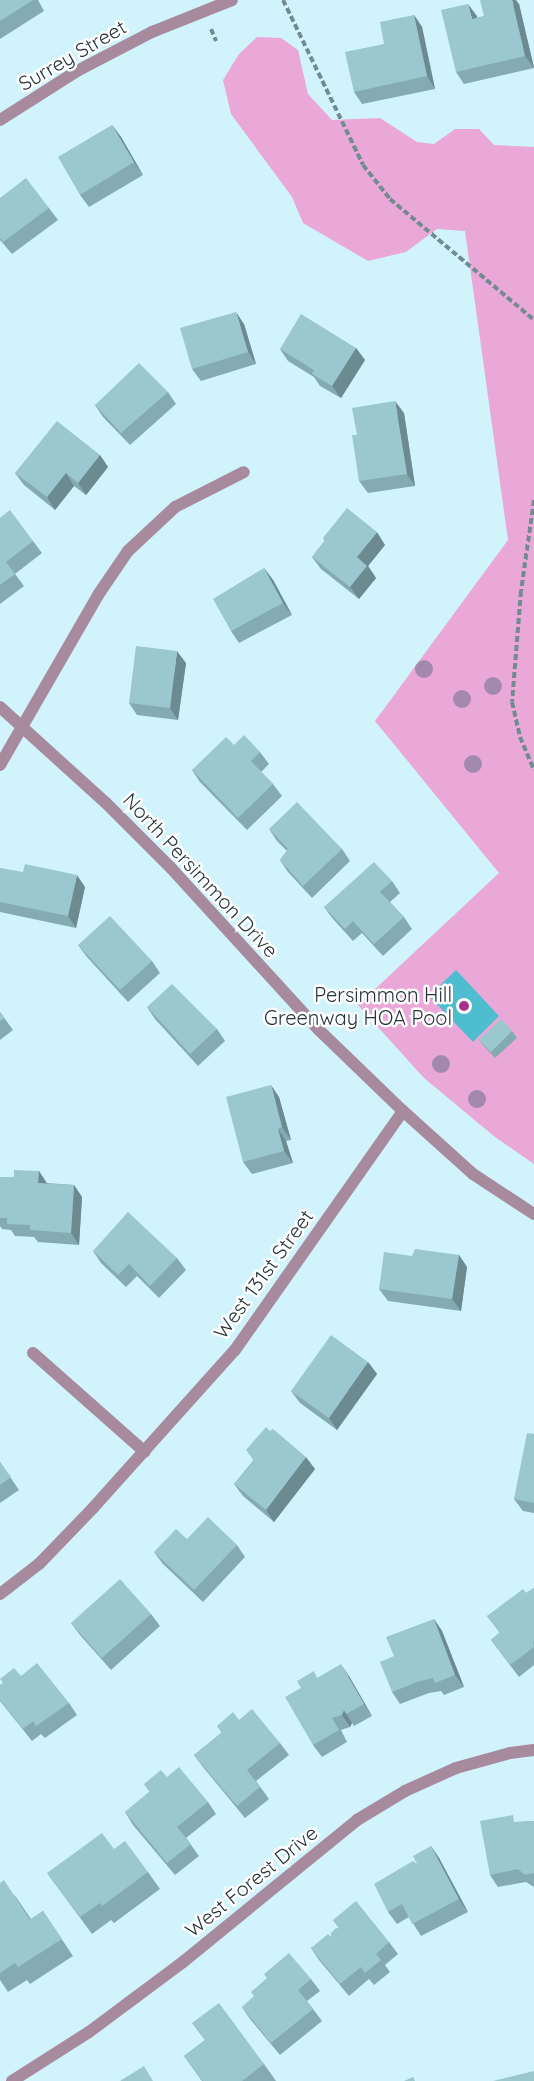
<!DOCTYPE html>
<html>
<head>
<meta charset="utf-8">
<style>
	body { margin:0 }
	#map { position:relative; width:534px; height:2081px; overflow:hidden; background:#d1f4fc; font-family:Quicksand,sans-serif }
	div>[style] { position:absolute }
	.green>* { inset:0; background:#e9a8d7 }
	.water>* { inset:0; background:#4fbdd0 }
	.path>* { height:4px; margin-top:-2px; transform-origin:0; background:repeating-linear-gradient(90deg,#728b91 0 6px,transparent 0 9px) }
	.minor>* { height:12px; margin:-6px; padding:0 6px; transform-origin:6px; border-radius:6px; background:#a88a9f }
	.trees>* { width:18px; height:18px; margin:-9px; border-radius:50%; background:#a489ae }
	.wall>* { inset:0; background:#85abb2 }
	.shaded-wall>* { inset:0; background:#6c8b91 }
	.building>* { inset:0; background:#9bc7cf }
	.dots>* { width:16px; height:16px; translate:-50% -50%; box-sizing:border-box; border:3px solid #fff; border-radius:50% }
	span { translate:-50% -50%; white-space:nowrap; text-align:center; line-height:1.15; -webkit-text-stroke:5px #fff; paint-order:stroke }
	.street-label { font-size:20px; color:#233438 }
	.poi-label { font-size:20px; color:#233438 }
	.right { translate:-100% -50%; text-align:right }
</style>
</head>
<body>
<div id="map">
	<div class="green">
		<div style="clip-path:polygon(257px 37px,281px 38px,298px 50px,308px 94px,332px 120px,380px 118px,417px 142px,434px 144px,455px 129px,479px 129px,494px 145px,534px 147px,534px 1164px,495px 1137px,424px 1078px,358px 1005px,499px 873px,375px 721px,508px 540px,465px 231px,437px 229px,406px 252px,368px 261px,303px 223px,292px 197px,231px 114px,223px 80px,239px 54px)"></div>
	</div>
	<div class="water">
		<div style="clip-path:polygon(456px 970px,499px 1016px,473px 1042px,429px 996px)"></div>
	</div>
	<div class="path">
		<div style="left:283px;top:0;width:183px;rotate:64.1deg"></div>
		<div style="left:363px;top:165px;width:43px;rotate:51.5deg"></div>
		<div style="left:390px;top:199px;width:188px;rotate:40deg"></div>
		<div style="left:211px;top:29px;width:13px;rotate:67deg"></div>
		<div style="left:534px;top:500px;width:92px;rotate:98.1deg"></div>
		<div style="left:521px;top:591px;width:111px;rotate:94.6deg"></div>
		<div style="left:512px;top:702px;width:36px;rotate:77deg"></div>
		<div style="left:520px;top:737px;width:36px;rotate:67deg"></div>
	</div>
	<div class="minor">
		<div style="left:0;top:120px;width:91px;rotate:-32.5deg"></div>
		<div style="left:77px;top:71px;width:85px;rotate:-27.5deg"></div>
		<div style="left:152px;top:32px;width:86px;rotate:-21.8deg"></div>
		<div style="left:0;top:707px;width:143px;rotate:42.2deg"></div>
		<div style="left:106px;top:803px;width:92px;rotate:45deg"></div>
		<div style="left:171px;top:868px;width:219px;rotate:47.6deg"></div>
		<div style="left:319px;top:1030px;width:117px;rotate:44deg"></div>
		<div style="left:403px;top:1111px;width:94px;rotate:42deg"></div>
		<div style="left:473px;top:1174px;width:73px;rotate:33.3deg"></div>
		<div style="left:0;top:765px;width:196px;rotate:-60deg"></div>
		<div style="left:98px;top:595px;width:53px;rotate:-55.7deg"></div>
		<div style="left:128px;top:551px;width:64px;rotate:-43.1deg"></div>
		<div style="left:175px;top:507px;width:77px;rotate:-26.9deg"></div>
		<div style="left:33px;top:1353px;width:149px;rotate:41.5deg"></div>
		<div style="left:0;top:1594px;width:49px;rotate:-37.6deg"></div>
		<div style="left:39px;top:1564px;width:78px;rotate:-46deg"></div>
		<div style="left:93px;top:1508px;width:212px;rotate:-48.1deg"></div>
		<div style="left:235px;top:1350px;width:292px;rotate:-54.9deg"></div>
		<div style="left:12px;top:2081px;width:91px;rotate:-32.5deg"></div>
		<div style="left:89px;top:2032px;width:117px;rotate:-36.7deg"></div>
		<div style="left:183px;top:1962px;width:225px;rotate:-39.2deg"></div>
		<div style="left:357px;top:1820px;width:56px;rotate:-31.1deg"></div>
		<div style="left:405px;top:1791px;width:56px;rotate:-24.3deg"></div>
		<div style="left:456px;top:1768px;width:56px;rotate:-15.5deg"></div>
		<div style="left:510px;top:1753px;width:24px;rotate:-7deg"></div>
	</div>
	<div class="trees">
		<div style="left:424px;top:669px"></div>
		<div style="left:493px;top:686px"></div>
		<div style="left:462px;top:699px"></div>
		<div style="left:473px;top:764px"></div>
		<div style="left:441px;top:1064px"></div>
		<div style="left:477px;top:1099px"></div>
	</div>
	<div class="wall">
		<div style="clip-path:polygon(0 0,38px 0,44px 11px,0 39px)"></div>
		<div style="clip-path:polygon(519px 4px,534px 68px,464px 84px,456px 72px,477px 16px,477px 18px,484px 16px)"></div>
		<div style="clip-path:polygon(414px 15px,422px 27px,435px 89px,362px 104px,354px 92px,384px 44px)"></div>
		<div style="clip-path:polygon(112px 125px,121px 137px,143px 175px,89px 207px,80px 195px)"></div>
		<div style="clip-path:polygon(0 198px,49px 208px,58px 220px,12px 254px,0 240px)"></div>
		<div style="clip-path:polygon(244px 324px,256px 364px,201px 381px,192px 369px)"></div>
		<div style="clip-path:polygon(356px 348px,365px 360px,341px 398px,320px 386px,314px 377px,288px 361px,280px 349px)"></div>
		<div style="clip-path:polygon(168px 392px,176px 404px,130px 445px,103px 417px,95px 405px)"></div>
		<div style="clip-path:polygon(404px 413px,415px 486px,368px 493px,359px 481px,357px 435px)"></div>
		<div style="clip-path:polygon(100px 455px,108px 467px,86px 495px,74px 486px,55px 510px,24px 485px,15px 473px)"></div>
		<div style="clip-path:polygon(0 518px,33px 541px,42px 553px,15px 574px,24px 586px,0 604px)"></div>
		<div style="clip-path:polygon(323px 538px,385px 545px,368px 566px,376px 578px,359px 599px,321px 569px,312px 557px,325px 541px)"></div>
		<div style="clip-path:polygon(264px 568px,273px 580px,292px 615px,239px 643px,231px 631px)"></div>
		<div style="clip-path:polygon(186px 663px,178px 720px,137px 715px,129px 703px)"></div>
		<div style="clip-path:polygon(234px 745px,260px 752px,269px 764px,261px 772px,273px 784px,282px 796px,247px 830px,200px 782px,192px 770px)"></div>
		<div style="clip-path:polygon(269px 829px,342px 849px,350px 861px,312px 898px,288px 872px,280px 860px,287px 851px,277px 841px)"></div>
		<div style="clip-path:polygon(0 868px,85px 887px,76px 928px,0 912px)"></div>
		<div style="clip-path:polygon(392px 881px,400px 893px,390px 902px,404px 917px,412px 929px,383px 956px,362px 933px,353px 941px,333px 919px,324px 907px)"></div>
		<div style="clip-path:polygon(78px 945px,152px 961px,160px 973px,128px 1002px,87px 957px)"></div>
		<div style="clip-path:polygon(147px 1007px,217px 1029px,225px 1041px,198px 1066px,155px 1019px)"></div>
		<div style="clip-path:polygon(0 1012px,13px 1030px,0 1040px)"></div>
		<div style="clip-path:polygon(512px 1031px,517px 1038px,495px 1058px,484px 1046px,479px 1040px)"></div>
		<div style="clip-path:polygon(279px 1097px,291px 1140px,286px 1141px,293px 1163px,252px 1174px,243px 1162px)"></div>
		<div style="clip-path:polygon(39px 1171px,47px 1183px,74px 1185px,82px 1197px,79px 1245px,38px 1242px,34px 1237px,15px 1236px,11px 1230px,2px 1229px,0 1226px,0 1177px,14px 1177px)"></div>
		<div style="clip-path:polygon(93px 1251px,177px 1258px,186px 1270px,159px 1298px,137px 1276px,126px 1287px,101px 1263px)"></div>
		<div style="clip-path:polygon(459px 1255px,467px 1267px,461px 1311px,388px 1301px,379px 1289px,412px 1256px)"></div>
		<div style="clip-path:polygon(368px 1362px,377px 1374px,337px 1430px,300px 1403px,291px 1391px)"></div>
		<div style="clip-path:polygon(270px 1431px,315px 1469px,274px 1522px,243px 1496px,234px 1484px,253px 1461px)"></div>
		<div style="clip-path:polygon(534px 1434px,534px 1513px,523px 1511px,514px 1499px)"></div>
		<div style="clip-path:polygon(0 1462px,19px 1490px,0 1503px)"></div>
		<div style="clip-path:polygon(187px 1539px,237px 1545px,245px 1557px,203px 1602px,163px 1564px,154px 1552px)"></div>
		<div style="clip-path:polygon(534px 1588px,534px 1665px,519px 1677px,491px 1640px,500px 1633px,487px 1616px,526px 1593px)"></div>
		<div style="clip-path:polygon(151px 1614px,160px 1626px,111px 1670px,80px 1635px,71px 1623px)"></div>
		<div style="clip-path:polygon(434px 1619px,442px 1631px,464px 1687px,444px 1695px,441px 1691px,429px 1693px,400px 1704px,392px 1692px,394px 1656px)"></div>
		<div style="clip-path:polygon(21px 1676px,69px 1703px,77px 1715px,45px 1738px,41px 1734px,32px 1741px,0 1701px,0 1685px)"></div>
		<div style="clip-path:polygon(349px 1676px,372px 1716px,354px 1726px,352px 1723px,350px 1727px,341px 1730px,347px 1742px,322px 1757px,313px 1745px,318px 1677px)"></div>
		<div style="clip-path:polygon(239px 1720px,280px 1743px,289px 1755px,256px 1781px,269px 1799px,245px 1818px,203px 1767px,194px 1755px,222px 1733px,217px 1726px)"></div>
		<div style="clip-path:polygon(167px 1777px,208px 1802px,216px 1814px,186px 1838px,199px 1856px,175px 1875px,133px 1825px,125px 1812px,150px 1792px,144px 1784px)"></div>
		<div style="clip-path:polygon(534px 1821px,534px 1887px,526px 1882px,498px 1887px,490px 1875px,518px 1822px)"></div>
		<div style="clip-path:polygon(431px 1846px,439px 1858px,468px 1912px,421px 1936px,409px 1917px,397px 1924px,388px 1912px,417px 1864px)"></div>
		<div style="clip-path:polygon(148px 1872px,160px 1889px,114px 1923px,111px 1920px,92px 1934px,47px 1873px)"></div>
		<div style="clip-path:polygon(0 1883px,16px 1897px,31px 1919px,43px 1911px,73px 1956px,30px 1984px,27px 1980px,8px 1992px,0 1980px)"></div>
		<div style="clip-path:polygon(333px 1920px,389px 1942px,398px 1954px,385px 1965px,390px 1972px,374px 1985px,369px 1979px,349px 1996px,319px 1960px,311px 1948px,331px 1937px,339px 1928px)"></div>
		<div style="clip-path:polygon(311px 1979px,320px 1991px,307px 2001px,322px 2021px,280px 2055px,250px 2019px,242px 2007px)"></div>
		<div style="clip-path:polygon(192px 2023px,264px 2064px,276px 2081px,202px 2081px,184px 2056px,205px 2040px)"></div>
	</div>
	<div class="shaded-wall">
		<div style="clip-path:polygon(512px 0,516px 0,519px 4px,534px 68px,525px 56px)"></div>
		<div style="clip-path:polygon(468px 4px,477px 16px,480px 31px,472px 19px)"></div>
		<div style="clip-path:polygon(414px 15px,422px 27px,435px 89px,427px 76px)"></div>
		<div style="clip-path:polygon(112px 125px,121px 137px,143px 175px,134px 162px)"></div>
		<div style="clip-path:polygon(236px 312px,244px 324px,256px 364px,248px 352px)"></div>
		<div style="clip-path:polygon(356px 348px,365px 360px,341px 398px,332px 386px)"></div>
		<div style="clip-path:polygon(395px 401px,404px 413px,415px 486px,407px 474px)"></div>
		<div style="clip-path:polygon(100px 455px,108px 467px,86px 495px,78px 483px)"></div>
		<div style="clip-path:polygon(66px 473px,74px 486px,55px 510px,47px 497px)"></div>
		<div style="clip-path:polygon(377px 532px,385px 545px,368px 566px,376px 578px,359px 599px,350px 587px,357px 557px)"></div>
		<div style="clip-path:polygon(264px 568px,273px 580px,292px 615px,283px 603px)"></div>
		<div style="clip-path:polygon(177px 651px,186px 663px,178px 720px,170px 708px)"></div>
		<div style="clip-path:polygon(77px 875px,85px 887px,76px 928px,68px 916px)"></div>
		<div style="clip-path:polygon(271px 1085px,279px 1097px,291px 1140px,282px 1127px)"></div>
		<div style="clip-path:polygon(278px 1129px,286px 1141px,293px 1163px,284px 1151px)"></div>
		<div style="clip-path:polygon(39px 1171px,47px 1184px,38px 1183px)"></div>
		<div style="clip-path:polygon(74px 1185px,82px 1197px,79px 1245px,71px 1233px)"></div>
		<div style="clip-path:polygon(459px 1255px,467px 1267px,461px 1311px,452px 1299px)"></div>
		<div style="clip-path:polygon(368px 1362px,377px 1374px,337px 1430px,329px 1418px)"></div>
		<div style="clip-path:polygon(306px 1457px,315px 1469px,274px 1522px,266px 1510px)"></div>
		<div style="clip-path:polygon(434px 1619px,442px 1631px,464px 1687px,455px 1675px)"></div>
		<div style="clip-path:polygon(341px 1664px,349px 1676px,372px 1716px,364px 1704px)"></div>
		<div style="clip-path:polygon(344px 1710px,352px 1723px,350px 1727px,342px 1715px)"></div>
		<div style="clip-path:polygon(431px 1846px,439px 1858px,468px 1912px,459px 1899px)"></div>
	</div>
	<div class="building">
		<div style="clip-path:polygon(0 0,33px 0,0 21px)"></div>
		<div style="clip-path:polygon(480px 0,512px 0,525px 56px,456px 72px,441px 10px,468px 4px,472px 19px,484px 16px)"></div>
		<div style="clip-path:polygon(414px 15px,427px 76px,354px 92px,345px 52px,384px 44px,380px 22px)"></div>
		<div style="clip-path:polygon(112px 125px,134px 162px,80px 195px,58px 157px)"></div>
		<div style="clip-path:polygon(26px 178px,49px 208px,3px 242px,0 238px,0 198px)"></div>
		<div style="clip-path:polygon(236px 312px,248px 352px,192px 369px,180px 328px)"></div>
		<div style="clip-path:polygon(301px 314px,356px 348px,332px 386px,312px 374px,314px 370px,280px 349px)"></div>
		<div style="clip-path:polygon(139px 363px,168px 392px,121px 433px,95px 405px)"></div>
		<div style="clip-path:polygon(395px 401px,407px 474px,359px 481px,352px 435px,357px 435px,352px 408px)"></div>
		<div style="clip-path:polygon(57px 421px,100px 455px,78px 483px,66px 473px,47px 497px,15px 473px)"></div>
		<div style="clip-path:polygon(347px 508px,377px 532px,357px 557px,367px 566px,350px 587px,312px 557px,325px 540px,323px 538px)"></div>
		<div style="clip-path:polygon(10px 510px,33px 541px,6px 562px,15px 574px,0 585px,0 518px)"></div>
		<div style="clip-path:polygon(264px 568px,283px 603px,231px 631px,213px 599px)"></div>
		<div style="clip-path:polygon(136px 646px,177px 651px,170px 708px,129px 703px)"></div>
		<div style="clip-path:polygon(244px 735px,260px 752px,251px 761px,273px 784px,238px 818px,192px 770px,226px 737px,234px 745px)"></div>
		<div style="clip-path:polygon(297px 802px,342px 849px,303px 886px,280px 860px,288px 849px,269px 829px)"></div>
		<div style="clip-path:polygon(374px 862px,392px 881px,380px 892px,404px 917px,374px 944px,353px 921px,345px 929px,324px 907px)"></div>
		<div style="clip-path:polygon(25px 864px,77px 875px,68px 916px,0 902px,0 868px,23px 872px)"></div>
		<div style="clip-path:polygon(110px 916px,152px 961px,120px 990px,78px 945px)"></div>
		<div style="clip-path:polygon(172px 984px,217px 1029px,190px 1054px,147px 1007px)"></div>
		<div style="clip-path:polygon(0 1012px,4px 1018px,0 1021px)"></div>
		<div style="clip-path:polygon(501px 1019px,512px 1031px,491px 1052px,479px 1040px)"></div>
		<div style="clip-path:polygon(271px 1085px,282px 1127px,278px 1129px,284px 1151px,243px 1162px,226px 1097px)"></div>
		<div style="clip-path:polygon(14px 1170px,39px 1171px,38px 1183px,74px 1185px,71px 1233px,30px 1230px,30px 1225px,7px 1224px,7px 1218px,0 1218px,0 1177px,14px 1177px)"></div>
		<div style="clip-path:polygon(128px 1212px,177px 1258px,150px 1286px,129px 1264px,118px 1275px,93px 1251px)"></div>
		<div style="clip-path:polygon(415px 1249px,459px 1255px,452px 1299px,379px 1289px,384px 1252px,412px 1256px)"></div>
		<div style="clip-path:polygon(331px 1335px,368px 1362px,329px 1418px,291px 1391px)"></div>
		<div style="clip-path:polygon(266px 1427px,270px 1431px,273px 1429px,306px 1457px,266px 1510px,234px 1484px,254px 1461px,246px 1450px)"></div>
		<div style="clip-path:polygon(527px 1433px,534px 1434px,534px 1503px,514px 1499px)"></div>
		<div style="clip-path:polygon(0 1462px,11px 1477px,0 1485px)"></div>
		<div style="clip-path:polygon(208px 1517px,237px 1545px,194px 1590px,154px 1552px,176px 1529px,187px 1539px)"></div>
		<div style="clip-path:polygon(120px 1579px,151px 1614px,102px 1658px,71px 1623px)"></div>
		<div style="clip-path:polygon(534px 1588px,534px 1641px,533px 1643px,534px 1647px,510px 1665px,491px 1640px,500px 1632px,487px 1616px,523px 1589px,526px 1593px)"></div>
		<div style="clip-path:polygon(434px 1619px,455px 1675px,435px 1683px,433px 1678px,420px 1681px,392px 1692px,380px 1662px,394px 1656px,386px 1637px)"></div>
		<div style="clip-path:polygon(37px 1663px,69px 1703px,36px 1726px,33px 1721px,23px 1729px,0 1700px,0 1685px,3px 1683px,0 1679px,14px 1668px,21px 1676px)"></div>
		<div style="clip-path:polygon(341px 1664px,364px 1704px,346px 1714px,344px 1710px,342px 1715px,332px 1718px,339px 1730px,313px 1745px,285px 1697px,301px 1688px,297px 1681px,314px 1671px,317px 1678px)"></div>
		<div style="clip-path:polygon(252px 1709px,280px 1743px,247px 1770px,260px 1787px,237px 1806px,194px 1755px,222px 1732px,217px 1726px,233px 1712px,239px 1720px)"></div>
		<div style="clip-path:polygon(179px 1767px,208px 1802px,177px 1827px,191px 1844px,167px 1863px,125px 1812px,150px 1791px,144px 1784px,161px 1770px,167px 1777px)"></div>
		<div style="clip-path:polygon(513px 1815px,514px 1822px,534px 1821px,534px 1873px,525px 1875px,518px 1869px,490px 1875px,480px 1821px)"></div>
		<div style="clip-path:polygon(102px 1833px,114px 1849px,125px 1841px,148px 1872px,102px 1906px,100px 1903px,80px 1917px,47px 1873px)"></div>
		<div style="clip-path:polygon(431px 1846px,459px 1899px,412px 1924px,402px 1904px,388px 1912px,374px 1884px,413px 1861px,417px 1864px,413px 1856px)"></div>
		<div style="clip-path:polygon(4px 1880px,30px 1920px,43px 1911px,62px 1939px,18px 1967px,15px 1963px,0 1973px,0 1883px)"></div>
		<div style="clip-path:polygon(356px 1901px,389px 1942px,376px 1954px,381px 1960px,365px 1973px,361px 1967px,340px 1984px,311px 1948px,328px 1934px,331px 1937px,331px 1933px,336px 1928px,340px 1929px,333px 1920px)"></div>
		<div style="clip-path:polygon(289px 1953px,311px 1979px,298px 1990px,313px 2009px,271px 2043px,242px 2007px,254px 1996px,251px 1992px,267px 1978px,264px 1974px)"></div>
		<div style="clip-path:polygon(219px 2003px,264px 2064px,242px 2081px,203px 2081px,184px 2056px,205px 2040px,192px 2023px)"></div>
		<div style="clip-path:polygon(144px 2066px,153px 2081px,120px 2081px)"></div>
		<div style="clip-path:polygon(534px 2071px,534px 2081px,493px 2081px)"></div>
		<div style="clip-path:polygon(413px 2077px,415px 2081px,404px 2081px)"></div>
	</div>
	<div class="dots">
		<div style="left:464px;top:1006px;background:#a5338e"></div>
	</div>
	<div class="street-label">
		<span style="left:72px;top:55px;rotate:-30deg">Surrey Street</span>
		<span style="left:201px;top:875px;rotate:47deg">North Persimmon Drive</span>
		<span style="left:263px;top:1274px;rotate:-54deg">West 131st Street</span>
		<span style="left:251px;top:1881px;rotate:-39deg">West Forest Drive</span>
	</div>
	<div class="poi-label">
		<span class="right" style="left:452px;top:1006px">Persimmon Hill<br>Greenway HOA Pool</span>
	</div>
</div>
</body>
</html>
